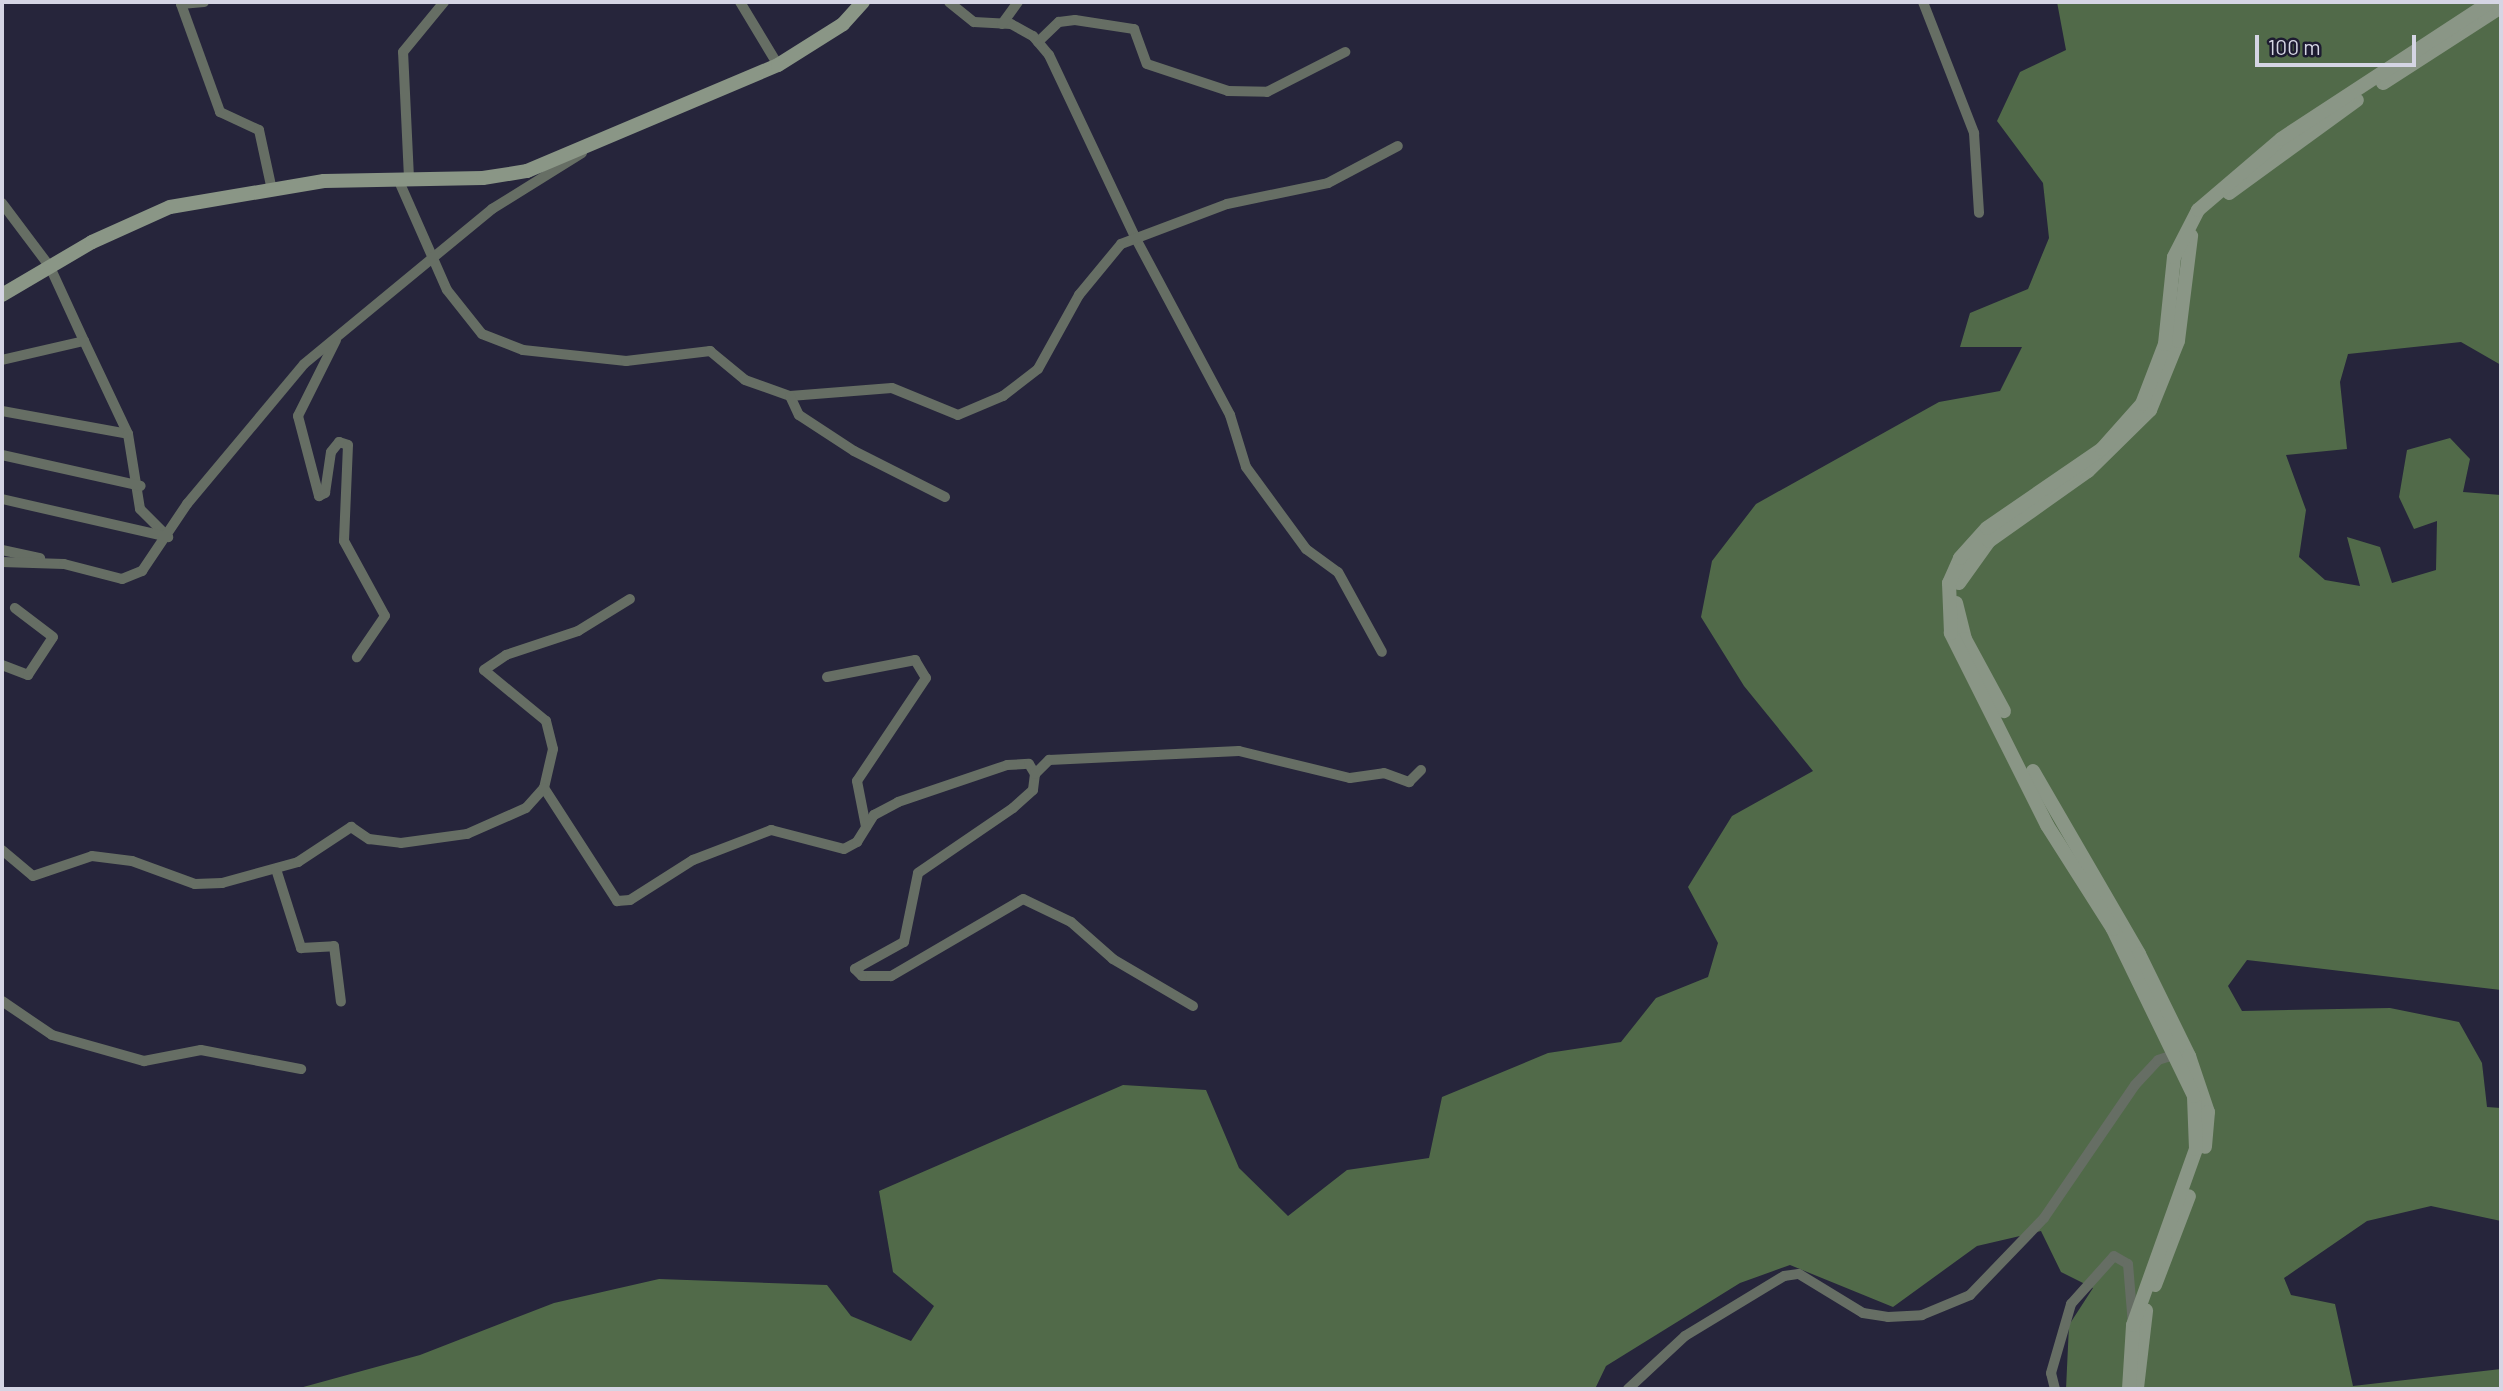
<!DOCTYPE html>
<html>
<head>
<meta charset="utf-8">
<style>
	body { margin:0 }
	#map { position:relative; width:2503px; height:1391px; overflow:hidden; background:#26253b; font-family:Barlow,sans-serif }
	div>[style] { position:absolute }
	.forest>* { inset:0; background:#516a49 }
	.street>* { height:10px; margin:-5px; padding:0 5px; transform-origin:5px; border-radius:5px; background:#666e64 }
	.secondary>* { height:14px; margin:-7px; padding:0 7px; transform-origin:7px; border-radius:7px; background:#8a9686 }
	span { translate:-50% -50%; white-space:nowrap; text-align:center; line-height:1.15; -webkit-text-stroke:6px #1d1b31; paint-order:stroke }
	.frame { position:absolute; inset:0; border:4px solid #d5d5e4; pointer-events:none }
	.scale { position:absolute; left:2255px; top:35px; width:161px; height:32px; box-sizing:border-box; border:4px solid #d5d5e4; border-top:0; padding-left:9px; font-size:21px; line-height:24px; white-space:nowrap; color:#d5d5e4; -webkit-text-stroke:5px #1d1b31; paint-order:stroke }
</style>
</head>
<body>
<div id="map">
	<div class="forest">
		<div style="clip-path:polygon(2057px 2px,2501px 2px,2501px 365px,2461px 342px,2348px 354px,2340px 382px,2347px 449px,2286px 455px,2306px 510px,2299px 557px,2325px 580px,2360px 586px,2347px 537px,2380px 547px,2392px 583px,2436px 570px,2437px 521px,2414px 529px,2399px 497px,2407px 450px,2450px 438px,2470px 459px,2463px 492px,2501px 495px,2501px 990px,2247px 960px,2228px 986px,2242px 1011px,2390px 1008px,2459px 1022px,2482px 1063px,2487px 1107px,2501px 1108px,2501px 1221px,2431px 1206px,2367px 1221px,2284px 1278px,2291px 1295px,2335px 1304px,2353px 1386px,2501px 1369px,2501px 1389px,2066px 1389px,2069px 1325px,2093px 1288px,2061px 1272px,2041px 1231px,1977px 1246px,1893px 1307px,1790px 1265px,1740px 1283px,1606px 1366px,1595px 1389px,296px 1389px,420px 1355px,554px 1303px,659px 1279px,827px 1285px,851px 1316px,911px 1341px,934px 1306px,893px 1272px,879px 1191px,1123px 1085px,1206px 1090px,1239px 1168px,1288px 1216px,1347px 1170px,1429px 1158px,1442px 1097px,1548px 1053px,1621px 1042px,1656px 998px,1708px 977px,1718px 943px,1688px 887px,1732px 816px,1813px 771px,1744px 686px,1701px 617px,1712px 561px,1756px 504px,1939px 402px,2000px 391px,2022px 347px,1960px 347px,1970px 313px,2028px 289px,2049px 238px,2043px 183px,1997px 121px,2020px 72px,2066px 50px)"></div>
	</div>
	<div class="street">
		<div style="left:204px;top:2px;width:23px;rotate:175deg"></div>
		<div style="left:181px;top:4px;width:115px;rotate:70.1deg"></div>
		<div style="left:220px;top:112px;width:43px;rotate:24.8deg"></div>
		<div style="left:259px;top:130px;width:61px;rotate:77.8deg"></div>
		<div style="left:740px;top:2px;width:74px;rotate:58.9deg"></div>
		<div style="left:949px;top:2px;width:32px;rotate:39deg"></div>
		<div style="left:974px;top:22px;width:37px;rotate:3deg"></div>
		<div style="left:1011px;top:24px;width:25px;rotate:29deg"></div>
		<div style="left:1033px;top:36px;width:25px;rotate:50deg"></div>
		<div style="left:1049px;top:55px;width:201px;rotate:64.7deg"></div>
		<div style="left:1135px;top:237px;width:202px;rotate:61.9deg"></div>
		<div style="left:1230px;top:415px;width:54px;rotate:72.9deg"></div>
		<div style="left:1246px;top:467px;width:102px;rotate:53.8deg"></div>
		<div style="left:1306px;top:549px;width:39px;rotate:36deg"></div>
		<div style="left:1338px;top:572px;width:91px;rotate:61.2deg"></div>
		<div style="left:1923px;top:2px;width:141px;rotate:68.7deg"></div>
		<div style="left:1974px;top:133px;width:80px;rotate:86.4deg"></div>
		<div style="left:1002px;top:24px;width:27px;rotate:-54deg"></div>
		<div style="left:1038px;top:42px;width:29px;rotate:-44deg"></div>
		<div style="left:1059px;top:22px;width:16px;rotate:-7deg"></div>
		<div style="left:1075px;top:20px;width:60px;rotate:8.7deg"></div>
		<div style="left:1134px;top:29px;width:37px;rotate:70deg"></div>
		<div style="left:1147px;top:64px;width:85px;rotate:18.4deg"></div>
		<div style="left:1228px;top:91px;width:39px;rotate:1deg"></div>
		<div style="left:1267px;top:92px;width:88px;rotate:-27.1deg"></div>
		<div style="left:409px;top:178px;width:126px;rotate:-92.7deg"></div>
		<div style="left:403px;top:52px;width:65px;rotate:-50.6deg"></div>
		<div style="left:398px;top:179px;width:121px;rotate:66.2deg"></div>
		<div style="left:447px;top:290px;width:56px;rotate:51.5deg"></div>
		<div style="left:482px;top:334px;width:44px;rotate:21.3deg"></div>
		<div style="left:523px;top:350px;width:104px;rotate:6.1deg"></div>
		<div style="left:626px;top:361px;width:85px;rotate:-6.8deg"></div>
		<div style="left:710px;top:351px;width:45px;rotate:39.6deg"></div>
		<div style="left:745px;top:380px;width:48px;rotate:19.6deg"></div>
		<div style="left:790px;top:396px;width:102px;rotate:-4.5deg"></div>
		<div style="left:892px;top:388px;width:71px;rotate:22.2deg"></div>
		<div style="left:958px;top:415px;width:49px;rotate:-22.9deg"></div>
		<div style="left:1003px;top:396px;width:44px;rotate:-37.6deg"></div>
		<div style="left:1038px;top:369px;width:85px;rotate:-61deg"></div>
		<div style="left:1079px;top:295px;width:66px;rotate:-50.5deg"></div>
		<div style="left:1121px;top:244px;width:113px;rotate:-20.7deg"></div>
		<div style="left:1227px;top:204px;width:103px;rotate:-11.7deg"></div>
		<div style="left:1328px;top:183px;width:79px;rotate:-27.9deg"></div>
		<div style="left:2px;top:203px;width:80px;rotate:53.1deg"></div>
		<div style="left:50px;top:267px;width:81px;rotate:65.3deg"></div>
		<div style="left:84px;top:341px;width:84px;rotate:167deg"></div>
		<div style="left:336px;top:340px;width:85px;rotate:116.6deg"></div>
		<div style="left:298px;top:416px;width:83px;rotate:75.3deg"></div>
		<div style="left:319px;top:496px;width:7px;rotate:-27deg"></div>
		<div style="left:325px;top:493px;width:41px;rotate:-81.7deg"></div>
		<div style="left:331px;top:452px;width:13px;rotate:-51deg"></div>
		<div style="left:339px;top:442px;width:9px;rotate:18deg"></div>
		<div style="left:348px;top:445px;width:96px;rotate:92.4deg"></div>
		<div style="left:344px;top:541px;width:85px;rotate:61.3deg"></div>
		<div style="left:385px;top:616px;width:50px;rotate:124.3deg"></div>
		<div style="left:790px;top:396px;width:21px;rotate:65deg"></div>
		<div style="left:799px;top:415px;width:66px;rotate:33.2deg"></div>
		<div style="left:854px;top:451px;width:102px;rotate:26.8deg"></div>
		<div style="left:2px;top:411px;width:128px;rotate:10.3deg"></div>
		<div style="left:128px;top:434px;width:103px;rotate:-115.3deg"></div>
		<div style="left:128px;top:434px;width:76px;rotate:80.9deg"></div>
		<div style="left:140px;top:509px;width:40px;rotate:45deg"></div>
		<div style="left:2px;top:455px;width:142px;rotate:12.6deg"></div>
		<div style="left:2px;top:499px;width:170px;rotate:12.9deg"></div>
		<div style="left:2px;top:550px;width:39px;rotate:12deg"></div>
		<div style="left:2px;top:562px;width:62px;rotate:1.8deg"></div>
		<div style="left:64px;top:564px;width:60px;rotate:14.5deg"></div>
		<div style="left:122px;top:579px;width:22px;rotate:-22deg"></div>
		<div style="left:142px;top:571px;width:81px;rotate:-56.1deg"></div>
		<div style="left:187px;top:504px;width:182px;rotate:-50.1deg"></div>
		<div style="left:304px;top:364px;width:244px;rotate:-39.5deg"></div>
		<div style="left:492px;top:209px;width:106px;rotate:-31.9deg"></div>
		<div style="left:2px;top:665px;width:28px;rotate:21deg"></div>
		<div style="left:28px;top:675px;width:45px;rotate:-56.7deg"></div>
		<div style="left:53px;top:637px;width:48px;rotate:-142.7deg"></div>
		<div style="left:827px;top:677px;width:90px;rotate:-10.9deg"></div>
		<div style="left:915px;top:660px;width:21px;rotate:59deg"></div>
		<div style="left:926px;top:678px;width:124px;rotate:123.8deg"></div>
		<div style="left:857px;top:781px;width:47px;rotate:78.9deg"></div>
		<div style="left:544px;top:788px;width:40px;rotate:-77deg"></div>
		<div style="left:553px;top:749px;width:29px;rotate:-104deg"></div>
		<div style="left:546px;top:721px;width:80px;rotate:-140.6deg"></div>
		<div style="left:484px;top:670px;width:27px;rotate:-34deg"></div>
		<div style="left:506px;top:655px;width:76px;rotate:-18.4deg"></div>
		<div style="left:578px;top:631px;width:61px;rotate:-31.6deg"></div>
		<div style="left:2px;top:850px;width:40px;rotate:40deg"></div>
		<div style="left:33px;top:876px;width:62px;rotate:-18.7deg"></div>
		<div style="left:92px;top:856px;width:40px;rotate:7.1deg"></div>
		<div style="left:132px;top:861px;width:67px;rotate:20.1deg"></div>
		<div style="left:195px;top:884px;width:27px;rotate:-2deg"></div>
		<div style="left:222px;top:883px;width:79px;rotate:-15.4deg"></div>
		<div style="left:298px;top:862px;width:64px;rotate:-33.4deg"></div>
		<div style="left:351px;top:827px;width:22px;rotate:34deg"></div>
		<div style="left:369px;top:839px;width:32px;rotate:7deg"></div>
		<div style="left:401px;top:843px;width:67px;rotate:-7.8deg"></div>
		<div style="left:467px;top:834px;width:64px;rotate:-23.8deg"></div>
		<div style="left:526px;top:808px;width:27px;rotate:-48deg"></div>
		<div style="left:544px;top:788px;width:135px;rotate:57.1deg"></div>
		<div style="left:617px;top:901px;width:13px;rotate:-4deg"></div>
		<div style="left:630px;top:900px;width:75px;rotate:-32.4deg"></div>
		<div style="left:693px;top:860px;width:84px;rotate:-21deg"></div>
		<div style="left:771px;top:830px;width:75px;rotate:14.6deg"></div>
		<div style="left:844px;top:849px;width:15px;rotate:-28deg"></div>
		<div style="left:857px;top:842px;width:32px;rotate:-58deg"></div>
		<div style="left:874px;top:815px;width:27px;rotate:-28deg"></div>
		<div style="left:898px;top:802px;width:115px;rotate:-18.7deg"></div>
		<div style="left:1007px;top:765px;width:22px;rotate:-3deg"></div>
		<div style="left:1029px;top:764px;width:12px;rotate:59deg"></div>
		<div style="left:276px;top:869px;width:83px;rotate:72.4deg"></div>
		<div style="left:301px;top:948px;width:33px;rotate:-3deg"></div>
		<div style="left:334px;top:946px;width:56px;rotate:82.9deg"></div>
		<div style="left:2px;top:1001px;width:60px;rotate:34.2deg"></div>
		<div style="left:52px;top:1035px;width:96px;rotate:15.8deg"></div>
		<div style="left:144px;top:1061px;width:58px;rotate:-10.9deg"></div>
		<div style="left:201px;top:1050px;width:102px;rotate:10.8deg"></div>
		<div style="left:1193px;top:1006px;width:93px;rotate:-149.6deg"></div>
		<div style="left:1113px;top:959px;width:56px;rotate:-138.6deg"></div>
		<div style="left:1071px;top:922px;width:53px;rotate:-154.4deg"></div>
		<div style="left:1023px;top:899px;width:153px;rotate:149.7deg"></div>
		<div style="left:891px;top:976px;width:29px;rotate:180deg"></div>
		<div style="left:862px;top:976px;width:10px;rotate:-135deg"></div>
		<div style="left:855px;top:969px;width:56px;rotate:-28.9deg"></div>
		<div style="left:904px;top:942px;width:70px;rotate:-78.5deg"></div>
		<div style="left:918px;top:873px;width:115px;rotate:-34.4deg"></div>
		<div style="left:1013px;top:808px;width:27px;rotate:-42deg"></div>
		<div style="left:1033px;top:790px;width:16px;rotate:-83deg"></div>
		<div style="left:1035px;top:774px;width:20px;rotate:-45deg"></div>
		<div style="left:1049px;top:760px;width:190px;rotate:-2.7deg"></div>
		<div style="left:1239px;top:751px;width:114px;rotate:13.7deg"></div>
		<div style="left:1350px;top:778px;width:34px;rotate:-8deg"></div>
		<div style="left:1384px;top:773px;width:27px;rotate:20deg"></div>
		<div style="left:1409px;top:782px;width:17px;rotate:-45deg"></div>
		<div style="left:1628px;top:1389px;width:78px;rotate:-42.9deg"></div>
		<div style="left:1685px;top:1336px;width:116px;rotate:-31.2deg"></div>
		<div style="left:1784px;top:1276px;width:15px;rotate:-8deg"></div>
		<div style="left:1799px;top:1274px;width:75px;rotate:31.4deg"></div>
		<div style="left:1863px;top:1313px;width:25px;rotate:9deg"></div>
		<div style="left:1888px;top:1317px;width:34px;rotate:-3deg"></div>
		<div style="left:1922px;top:1315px;width:52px;rotate:-22.6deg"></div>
		<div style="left:1970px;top:1295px;width:107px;rotate:-46.1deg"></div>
		<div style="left:2044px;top:1218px;width:161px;rotate:-55.6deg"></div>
		<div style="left:2135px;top:1085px;width:34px;rotate:-47deg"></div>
		<div style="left:2158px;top:1060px;width:19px;rotate:-18deg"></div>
		<div style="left:2055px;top:1389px;width:16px;rotate:-104deg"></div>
		<div style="left:2051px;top:1373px;width:72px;rotate:-73.8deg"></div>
		<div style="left:2071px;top:1304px;width:64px;rotate:-48.1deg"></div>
		<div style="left:2114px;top:1256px;width:16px;rotate:30deg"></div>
		<div style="left:2128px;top:1264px;width:61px;rotate:85.3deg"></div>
	</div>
	<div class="secondary">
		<div style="left:2383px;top:83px;width:140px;rotate:-32.8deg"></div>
		<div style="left:2229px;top:193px;width:158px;rotate:-36deg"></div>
		<div style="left:2px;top:295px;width:104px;rotate:-30.5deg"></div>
		<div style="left:92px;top:242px;width:85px;rotate:-24.2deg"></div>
		<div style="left:170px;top:207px;width:156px;rotate:-9.6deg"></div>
		<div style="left:324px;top:181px;width:159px;rotate:-1.1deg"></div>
		<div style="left:483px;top:178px;width:45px;rotate:-9deg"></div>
		<div style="left:527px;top:171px;width:272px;rotate:-22.9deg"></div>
		<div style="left:778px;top:65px;width:77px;rotate:-32.2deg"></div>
		<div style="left:843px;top:24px;width:30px;rotate:-48deg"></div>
		<div style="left:1959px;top:583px;width:52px;rotate:-54.5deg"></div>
		<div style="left:1989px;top:541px;width:121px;rotate:-35.3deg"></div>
		<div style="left:2088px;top:471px;width:87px;rotate:-44.5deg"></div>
		<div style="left:2150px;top:410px;width:74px;rotate:-67.9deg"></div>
		<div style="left:2178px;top:341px;width:106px;rotate:-82.9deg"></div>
		<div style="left:1956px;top:603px;width:37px;rotate:76deg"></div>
		<div style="left:1965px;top:639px;width:82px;rotate:61.6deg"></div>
		<div style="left:2033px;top:771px;width:211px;rotate:59.9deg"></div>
		<div style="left:2139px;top:954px;width:114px;rotate:63.9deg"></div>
		<div style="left:2189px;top:1056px;width:59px;rotate:71.3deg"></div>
		<div style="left:2208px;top:1112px;width:35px;rotate:95deg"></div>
		<div style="left:2155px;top:1285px;width:95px;rotate:-69.1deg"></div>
		<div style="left:2137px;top:1388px;width:78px;rotate:-83.3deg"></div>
		<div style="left:2129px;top:1389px;width:64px;rotate:-86.4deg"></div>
		<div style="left:2133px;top:1325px;width:187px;rotate:-70.3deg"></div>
		<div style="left:2196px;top:1149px;width:53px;rotate:-92.2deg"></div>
		<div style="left:2194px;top:1096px;width:186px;rotate:-115.9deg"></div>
		<div style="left:2113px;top:929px;width:123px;rotate:-122.4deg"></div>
		<div style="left:2047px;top:825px;width:215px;rotate:-116.6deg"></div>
		<div style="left:1951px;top:633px;width:50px;rotate:-92.3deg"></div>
		<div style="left:1949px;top:583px;width:27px;rotate:-66deg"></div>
		<div style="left:1960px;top:558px;width:40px;rotate:-48deg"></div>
		<div style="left:1987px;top:528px;width:140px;rotate:-34.5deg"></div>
		<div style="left:2102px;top:449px;width:60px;rotate:-48.4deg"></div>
		<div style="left:2142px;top:404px;width:64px;rotate:-69deg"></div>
		<div style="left:2165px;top:344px;width:87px;rotate:-84.1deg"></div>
		<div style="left:2174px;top:257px;width:53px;rotate:-62.9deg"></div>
		<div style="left:2198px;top:210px;width:109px;rotate:-40.5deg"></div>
		<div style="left:2281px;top:139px;width:250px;rotate:-33.2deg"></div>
	</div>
	<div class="frame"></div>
	<div class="scale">100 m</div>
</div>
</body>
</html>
